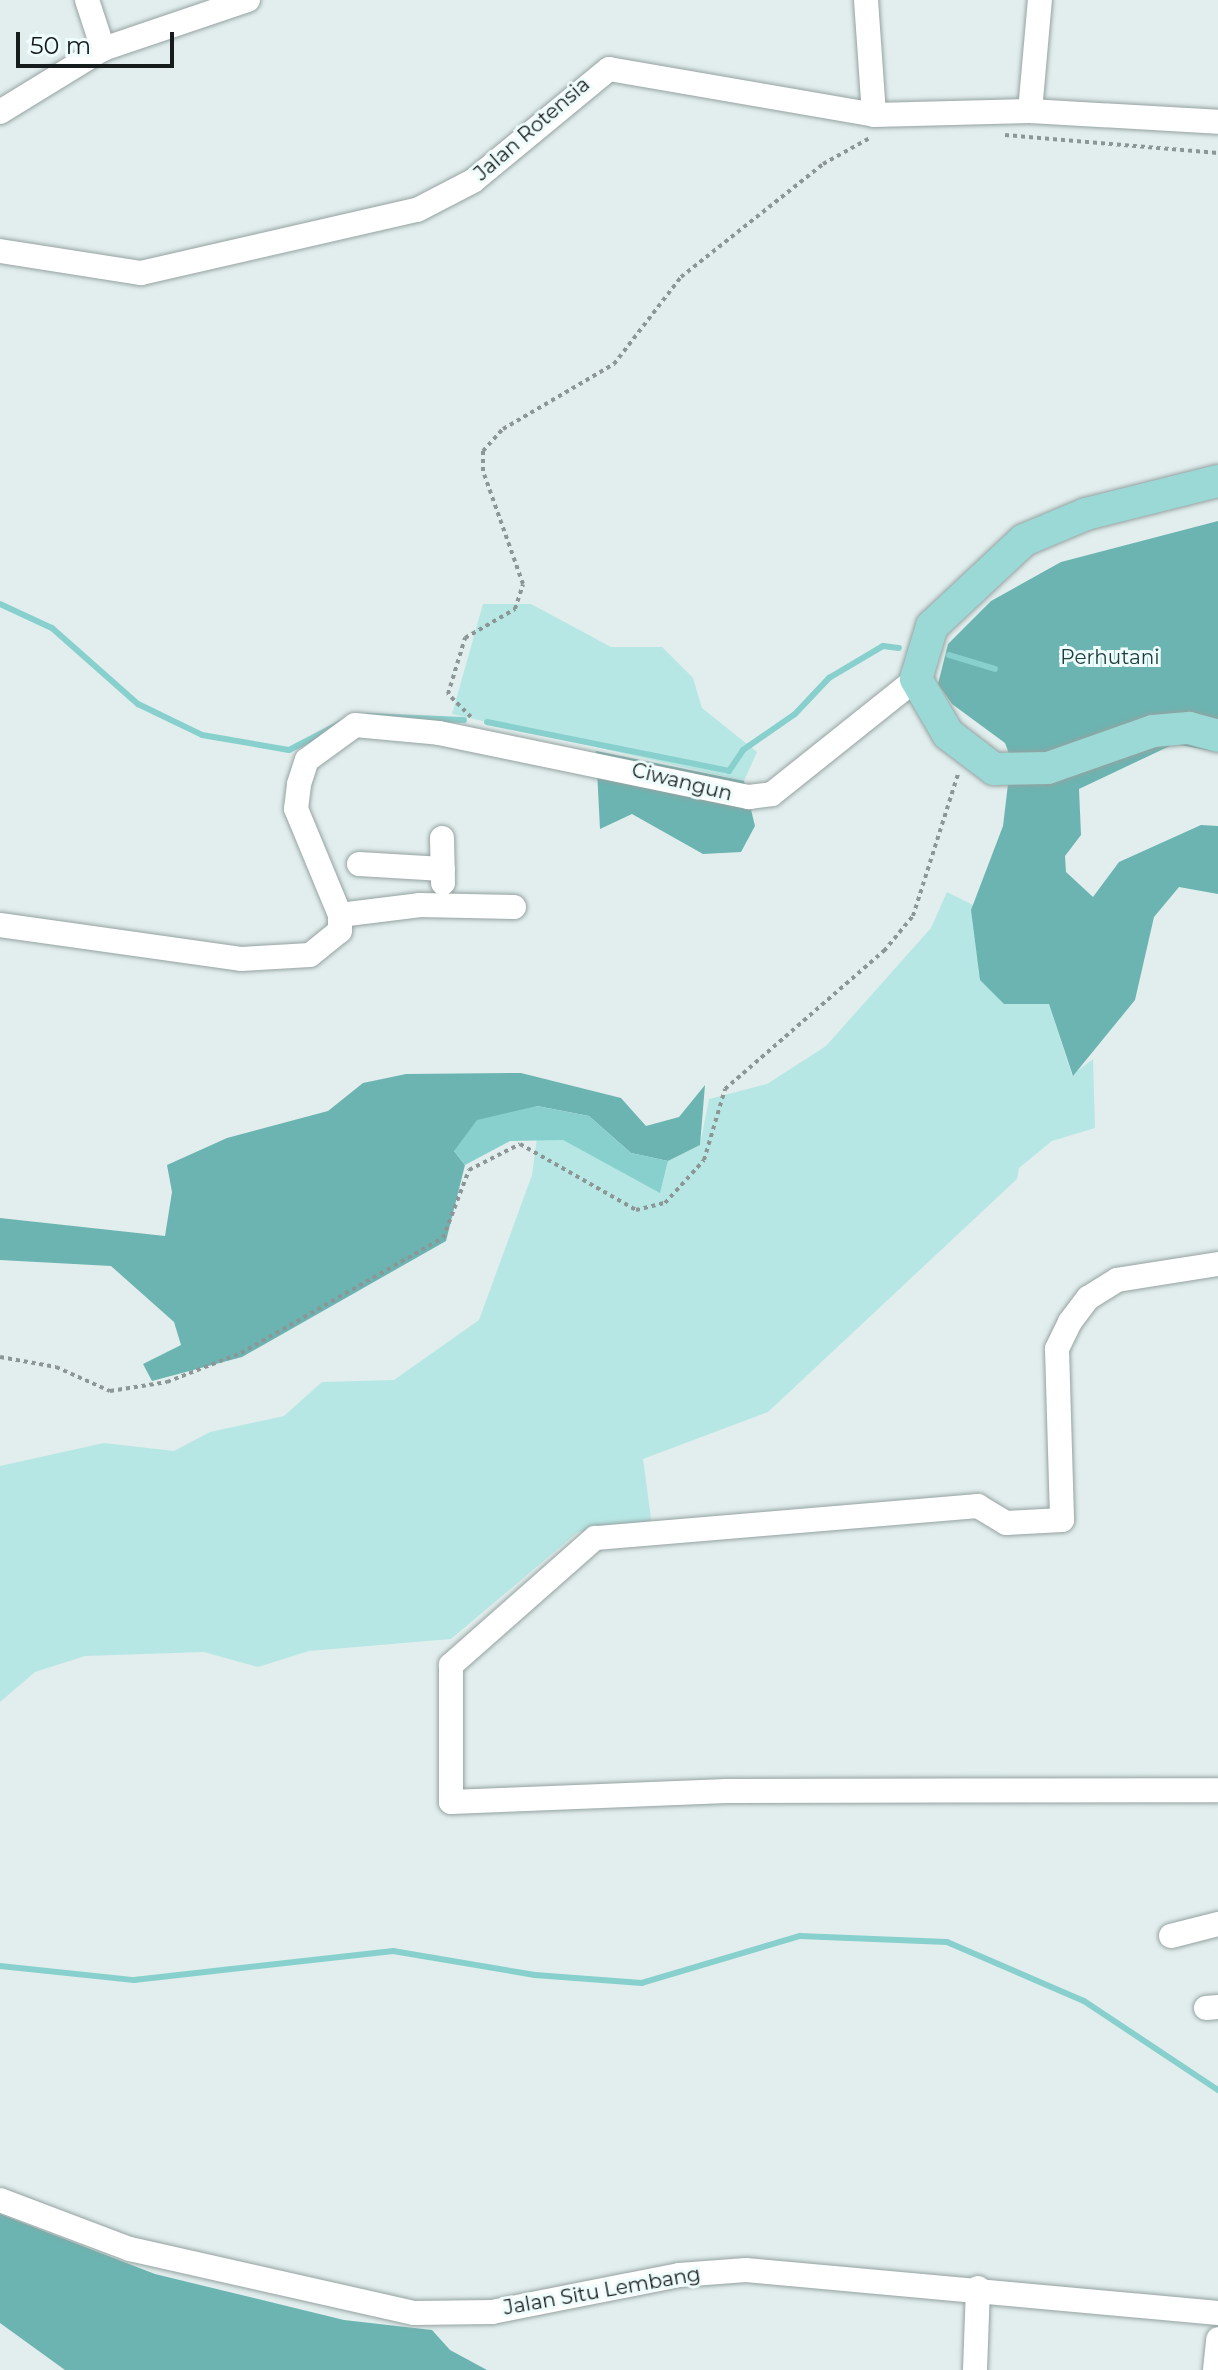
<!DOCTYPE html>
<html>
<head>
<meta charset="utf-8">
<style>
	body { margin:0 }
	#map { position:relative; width:1218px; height:2370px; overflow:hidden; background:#e1eeed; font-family:Montserrat,sans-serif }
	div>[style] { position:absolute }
	.green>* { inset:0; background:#b7e7e4 }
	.forest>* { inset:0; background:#6cb4b1 }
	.water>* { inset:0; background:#88d0cd }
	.stream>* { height:6px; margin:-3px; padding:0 3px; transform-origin:3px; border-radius:3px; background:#88d0cd }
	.path>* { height:4px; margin-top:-2px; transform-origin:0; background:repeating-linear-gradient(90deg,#8d9696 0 4px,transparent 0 8px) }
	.roads { filter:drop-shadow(0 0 2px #95a2a1) drop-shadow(0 0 2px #95a2a1) }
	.minor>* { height:24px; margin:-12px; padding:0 12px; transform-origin:12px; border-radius:12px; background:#fff }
	.major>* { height:32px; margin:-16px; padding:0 16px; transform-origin:16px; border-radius:16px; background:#9bd9d6 }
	span { translate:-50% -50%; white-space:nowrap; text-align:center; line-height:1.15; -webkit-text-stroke:6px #eefcfb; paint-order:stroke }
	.street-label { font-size:20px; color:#161b1b }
	.park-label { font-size:20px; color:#1d403f }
	.scale { position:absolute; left:16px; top:32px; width:158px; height:36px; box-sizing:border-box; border:4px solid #161b1b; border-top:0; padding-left:10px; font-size:24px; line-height:28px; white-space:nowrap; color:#161b1b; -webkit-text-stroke:6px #eefcfb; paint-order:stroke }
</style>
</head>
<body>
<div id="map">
	<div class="green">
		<div style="clip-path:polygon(483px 604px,531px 604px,611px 647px,662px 647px,693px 678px,702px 708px,757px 752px,744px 781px,452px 714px)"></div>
		<div style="clip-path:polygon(947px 892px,973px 905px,1004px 1004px,1049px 1004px,1072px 1075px,1093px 1059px,1095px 1128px,1052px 1141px,1019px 1168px,1017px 1179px,768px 1412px,643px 1459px,652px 1526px,578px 1532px,451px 1639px,309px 1651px,258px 1667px,204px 1652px,85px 1656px,35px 1672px,0 1702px,0 1466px,104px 1443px,174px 1451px,210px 1432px,284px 1416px,322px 1382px,394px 1380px,479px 1320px,532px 1175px,537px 1137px,563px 1140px,660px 1192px,668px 1161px,700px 1145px,709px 1099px,767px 1084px,826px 1046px,931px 928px)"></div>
	</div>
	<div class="forest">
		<div style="clip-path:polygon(1218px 521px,1218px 752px,1174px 744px,1079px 789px,1081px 835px,1065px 856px,1066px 872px,1093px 897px,1119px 862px,1201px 825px,1218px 826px,1218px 894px,1179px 887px,1154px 917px,1135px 1000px,1073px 1076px,1049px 1004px,1004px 1004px,980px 980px,971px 910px,1003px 826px,1011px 759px,1005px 743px,952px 704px,938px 684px,948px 644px,991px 601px,1061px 562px)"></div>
		<div style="clip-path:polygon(596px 751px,744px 781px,755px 826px,741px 852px,703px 854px,632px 814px,600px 829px)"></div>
		<div style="clip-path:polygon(521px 1073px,621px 1098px,646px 1126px,679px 1117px,705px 1085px,700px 1145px,668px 1161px,631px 1153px,589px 1116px,537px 1106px,454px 1151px,465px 1165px,446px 1241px,242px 1357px,152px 1381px,143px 1364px,181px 1345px,174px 1322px,111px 1266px,0 1260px,0 1218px,165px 1236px,172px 1192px,167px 1165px,227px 1138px,328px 1111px,363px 1083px,406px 1074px)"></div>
		<div style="clip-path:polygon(0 2214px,155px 2274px,344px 2320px,432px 2330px,450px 2350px,487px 2370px,65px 2370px,0 2323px)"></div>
	</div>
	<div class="water">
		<div style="clip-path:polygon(537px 1106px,589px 1116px,631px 1153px,668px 1161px,660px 1193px,563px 1140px,510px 1141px,465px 1165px,454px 1151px,477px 1120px)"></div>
	</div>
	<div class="stream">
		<div style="left:0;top:604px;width:57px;rotate:24.8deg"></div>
		<div style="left:52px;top:628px;width:115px;rotate:41.5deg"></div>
		<div style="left:138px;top:704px;width:71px;rotate:25.8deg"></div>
		<div style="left:202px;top:735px;width:88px;rotate:9.8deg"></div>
		<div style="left:289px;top:750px;width:63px;rotate:-27.4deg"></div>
		<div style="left:949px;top:655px;width:48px;rotate:16.9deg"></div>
		<div style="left:368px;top:716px;width:96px;rotate:2.4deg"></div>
		<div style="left:487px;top:722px;width:247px;rotate:11.4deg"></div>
		<div style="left:729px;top:771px;width:25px;rotate:-56deg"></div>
		<div style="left:743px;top:750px;width:63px;rotate:-34.7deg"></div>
		<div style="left:795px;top:714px;width:50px;rotate:-46.6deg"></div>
		<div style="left:829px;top:678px;width:63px;rotate:-30.7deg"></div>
		<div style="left:883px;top:646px;width:16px;rotate:7deg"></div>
		<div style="left:0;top:1966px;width:135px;rotate:6deg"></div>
		<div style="left:134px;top:1980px;width:261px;rotate:-6.4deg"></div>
		<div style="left:393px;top:1951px;width:144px;rotate:9.6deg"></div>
		<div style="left:535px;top:1975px;width:107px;rotate:4.3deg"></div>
		<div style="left:642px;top:1983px;width:165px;rotate:-16.6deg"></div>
		<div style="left:800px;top:1936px;width:147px;rotate:2.3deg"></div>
		<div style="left:947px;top:1942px;width:149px;rotate:23.3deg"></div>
		<div style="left:1084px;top:2001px;width:161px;rotate:33.6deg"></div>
	</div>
	<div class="path">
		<div style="left:1005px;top:135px;width:214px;rotate:4.8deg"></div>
		<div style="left:471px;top:717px;width:33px;rotate:-135deg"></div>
		<div style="left:448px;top:694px;width:59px;rotate:-73.1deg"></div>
		<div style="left:465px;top:638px;width:58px;rotate:-30.1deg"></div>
		<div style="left:515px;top:609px;width:26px;rotate:-72deg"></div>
		<div style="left:523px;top:584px;width:120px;rotate:-109.5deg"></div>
		<div style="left:483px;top:471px;width:20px;rotate:-90deg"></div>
		<div style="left:483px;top:451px;width:30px;rotate:-48deg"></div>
		<div style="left:503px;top:429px;width:129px;rotate:-30.4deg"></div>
		<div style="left:614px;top:364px;width:110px;rotate:-52.4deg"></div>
		<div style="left:681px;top:277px;width:181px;rotate:-38.5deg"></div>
		<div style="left:823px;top:164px;width:54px;rotate:-29deg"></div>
		<div style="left:0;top:1357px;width:57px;rotate:10.1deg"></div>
		<div style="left:56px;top:1367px;width:59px;rotate:24deg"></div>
		<div style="left:110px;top:1391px;width:58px;rotate:-9deg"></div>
		<div style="left:167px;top:1382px;width:79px;rotate:-21.4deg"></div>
		<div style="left:241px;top:1353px;width:232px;rotate:-29.7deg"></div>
		<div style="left:443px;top:1238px;width:73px;rotate:-69.1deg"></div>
		<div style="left:469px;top:1170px;width:57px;rotate:-27deg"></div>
		<div style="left:520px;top:1144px;width:133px;rotate:29.6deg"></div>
		<div style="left:636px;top:1210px;width:30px;rotate:-14deg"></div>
		<div style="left:665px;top:1203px;width:58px;rotate:-47.8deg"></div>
		<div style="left:704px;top:1160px;width:74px;rotate:-73.5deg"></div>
		<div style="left:725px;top:1089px;width:211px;rotate:-41deg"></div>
		<div style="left:884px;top:951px;width:45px;rotate:-50.4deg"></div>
		<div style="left:913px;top:916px;width:149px;rotate:-72.4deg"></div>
	</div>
	<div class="roads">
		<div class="minor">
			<div style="left:87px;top:0;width:52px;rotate:71.9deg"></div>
			<div style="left:866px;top:0;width:115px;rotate:86deg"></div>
			<div style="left:1030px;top:111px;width:111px;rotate:-84.9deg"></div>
			<div style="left:0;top:112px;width:121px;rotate:-31.5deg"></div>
			<div style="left:103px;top:49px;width:153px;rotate:-18.7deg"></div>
			<div style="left:0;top:251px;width:143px;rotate:8.9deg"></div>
			<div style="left:141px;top:273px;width:283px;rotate:-12.9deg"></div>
			<div style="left:417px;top:210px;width:63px;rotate:-27.4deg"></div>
			<div style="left:473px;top:181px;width:176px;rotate:-39.5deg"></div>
			<div style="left:609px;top:69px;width:269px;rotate:9.8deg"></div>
			<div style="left:874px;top:115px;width:156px;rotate:-1.5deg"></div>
			<div style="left:1030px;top:111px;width:188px;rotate:3.3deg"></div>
			<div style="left:442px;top:838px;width:45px;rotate:88.7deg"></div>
			<div style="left:359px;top:864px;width:84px;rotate:3.4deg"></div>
			<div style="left:340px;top:915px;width:81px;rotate:-7.1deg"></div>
			<div style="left:420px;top:905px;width:94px;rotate:1.2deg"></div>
			<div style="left:0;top:925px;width:243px;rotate:8deg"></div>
			<div style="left:241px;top:959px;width:69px;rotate:-3.3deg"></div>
			<div style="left:310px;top:955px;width:38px;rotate:-39deg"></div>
			<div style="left:340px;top:931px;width:16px;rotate:-90deg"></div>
			<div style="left:340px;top:915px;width:115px;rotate:-112.5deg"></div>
			<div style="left:296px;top:809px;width:25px;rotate:-83deg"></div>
			<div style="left:299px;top:784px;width:25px;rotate:-72deg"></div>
			<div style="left:307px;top:760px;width:59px;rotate:-36.1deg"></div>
			<div style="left:355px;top:725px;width:84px;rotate:5.4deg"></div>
			<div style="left:439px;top:733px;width:317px;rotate:11.7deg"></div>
			<div style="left:749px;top:797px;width:23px;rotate:-7deg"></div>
			<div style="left:772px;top:794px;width:184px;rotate:-38.6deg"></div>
			<div style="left:1218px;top:1264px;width:102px;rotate:171deg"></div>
			<div style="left:1117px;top:1280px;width:34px;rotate:148deg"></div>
			<div style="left:1088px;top:1298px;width:30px;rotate:127deg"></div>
			<div style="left:1070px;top:1322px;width:30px;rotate:116deg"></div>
			<div style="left:1057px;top:1349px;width:171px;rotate:88.3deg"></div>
			<div style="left:1062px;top:1520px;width:56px;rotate:176.9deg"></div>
			<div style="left:1006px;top:1523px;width:33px;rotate:-149deg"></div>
			<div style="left:978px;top:1506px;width:384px;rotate:175.2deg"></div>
			<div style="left:595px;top:1538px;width:192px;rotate:138.6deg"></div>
			<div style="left:451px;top:1665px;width:137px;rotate:90deg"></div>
			<div style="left:451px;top:1802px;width:276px;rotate:-2.3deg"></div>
			<div style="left:727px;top:1791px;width:491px;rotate:-0.1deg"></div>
			<div style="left:1171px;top:1936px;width:49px;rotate:-14.3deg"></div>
			<div style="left:1206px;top:2008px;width:12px;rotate:-5deg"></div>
			<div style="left:0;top:2200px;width:139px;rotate:20.7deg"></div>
			<div style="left:130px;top:2249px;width:291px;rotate:12.7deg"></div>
			<div style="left:414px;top:2313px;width:78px;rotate:-0.7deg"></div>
			<div style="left:492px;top:2312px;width:191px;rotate:-11.2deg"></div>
			<div style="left:679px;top:2275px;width:67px;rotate:-4.3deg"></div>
			<div style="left:746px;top:2270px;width:474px;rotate:5.2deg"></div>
			<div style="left:975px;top:2370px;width:82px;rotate:-87.9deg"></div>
			<div style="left:1215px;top:2370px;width:31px;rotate:-84deg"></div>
		</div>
		<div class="major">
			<div style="left:1218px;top:481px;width:136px;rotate:166deg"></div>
			<div style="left:1086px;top:514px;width:67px;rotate:157.2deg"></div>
			<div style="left:1024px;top:540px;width:126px;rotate:136.9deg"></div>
			<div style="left:932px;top:626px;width:55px;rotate:106.8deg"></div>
			<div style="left:916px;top:679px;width:64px;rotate:59.8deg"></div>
			<div style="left:948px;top:734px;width:58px;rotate:37.3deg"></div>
			<div style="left:994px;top:769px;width:54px;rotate:-1.1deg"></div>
			<div style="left:1048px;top:768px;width:111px;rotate:-19.4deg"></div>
			<div style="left:1153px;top:731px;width:36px;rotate:-5deg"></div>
			<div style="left:1189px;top:728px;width:30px;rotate:15deg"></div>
		</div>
	</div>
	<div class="street-label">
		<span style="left:532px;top:129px;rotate:-41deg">Jalan Rotensia</span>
		<span style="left:682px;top:782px;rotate:14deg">Ciwangun</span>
		<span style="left:602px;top:2291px;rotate:-10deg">Jalan Situ Lembang</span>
	</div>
	<div class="park-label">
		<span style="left:1110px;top:657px">Perhutani</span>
	</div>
	<div class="scale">50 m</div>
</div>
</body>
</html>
